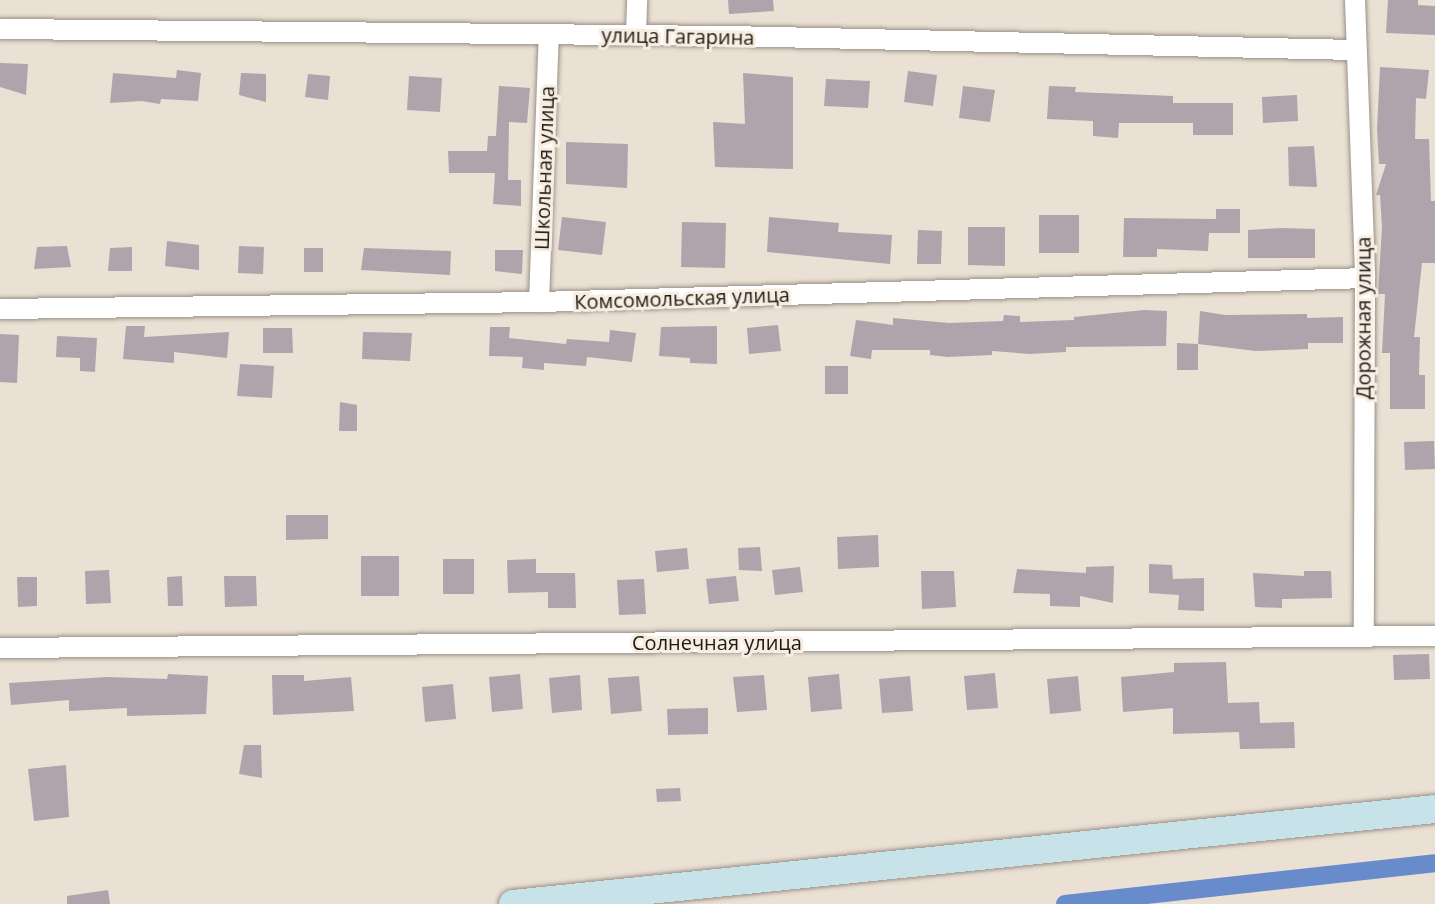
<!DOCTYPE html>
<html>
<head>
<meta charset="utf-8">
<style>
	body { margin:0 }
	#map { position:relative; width:1435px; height:904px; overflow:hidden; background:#eae0d4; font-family:"Open Sans",sans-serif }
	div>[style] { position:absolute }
	.canal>* { height:18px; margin:-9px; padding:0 9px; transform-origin:9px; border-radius:9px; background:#688bcb }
	.building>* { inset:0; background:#b0a3ac }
	.roads { filter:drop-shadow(0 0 2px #9a9086) drop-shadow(0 0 2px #9a9086) }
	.street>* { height:20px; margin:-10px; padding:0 10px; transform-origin:10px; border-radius:10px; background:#fff }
	.secondary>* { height:28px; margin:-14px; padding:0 14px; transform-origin:14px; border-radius:14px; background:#c7e2e9 }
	span { translate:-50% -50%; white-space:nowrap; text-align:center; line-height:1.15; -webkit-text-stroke:6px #f7ede1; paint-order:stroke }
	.street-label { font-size:20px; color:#1e1b17 }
</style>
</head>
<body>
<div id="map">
	<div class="canal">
		<div style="left:1065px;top:904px;width:372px;rotate:-6.3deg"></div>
	</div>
	<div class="building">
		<div style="clip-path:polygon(728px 0,773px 0,774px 11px,729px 14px)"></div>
		<div style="clip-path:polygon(1388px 0,1418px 0,1418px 5px,1435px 6px,1435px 35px,1386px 33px)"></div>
		<div style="clip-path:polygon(0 63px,28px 64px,26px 95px,0 87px)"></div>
		<div style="clip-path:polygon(1380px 67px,1429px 70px,1426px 99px,1416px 98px,1415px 139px,1429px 139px,1431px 201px,1435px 201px,1435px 263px,1422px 263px,1414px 337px,1420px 337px,1419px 375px,1425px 375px,1425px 409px,1390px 409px,1390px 353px,1382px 353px,1385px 294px,1378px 294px,1382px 227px,1380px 195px,1376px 195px,1386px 164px,1379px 164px,1377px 130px)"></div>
		<div style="clip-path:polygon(177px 70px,201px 73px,198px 101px,161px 99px,160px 104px,142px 101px,110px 103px,113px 73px,176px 78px)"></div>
		<div style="clip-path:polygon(908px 71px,937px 75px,933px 106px,904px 102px)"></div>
		<div style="clip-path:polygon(241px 73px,266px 74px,266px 102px,239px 95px)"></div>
		<div style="clip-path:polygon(743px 73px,793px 77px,793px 169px,715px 167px,713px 122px,745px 124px)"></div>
		<div style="clip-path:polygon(308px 74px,330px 76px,328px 100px,305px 97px)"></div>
		<div style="clip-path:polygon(409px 76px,442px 78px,440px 112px,407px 110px)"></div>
		<div style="clip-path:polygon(826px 79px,870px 81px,868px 108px,824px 106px)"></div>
		<div style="clip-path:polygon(499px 86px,530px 88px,527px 123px,509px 122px,508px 180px,521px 180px,521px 206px,493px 204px,495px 173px,449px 173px,448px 151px,487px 151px,488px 136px,496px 136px)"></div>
		<div style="clip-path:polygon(963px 86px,995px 90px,990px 122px,959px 118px)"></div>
		<div style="clip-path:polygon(1049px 86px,1076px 87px,1075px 92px,1173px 96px,1173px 103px,1233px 103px,1233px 135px,1193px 135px,1193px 123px,1119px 123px,1118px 138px,1093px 136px,1093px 121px,1047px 119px)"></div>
		<div style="clip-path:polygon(1297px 95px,1298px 121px,1263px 123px,1262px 97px)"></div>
		<div style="clip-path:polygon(566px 142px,628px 144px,627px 188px,566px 184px)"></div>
		<div style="clip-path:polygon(1314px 146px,1317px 187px,1289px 186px,1288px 147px)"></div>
		<div style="clip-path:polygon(1216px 209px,1240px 209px,1240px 233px,1209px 233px,1208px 251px,1157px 249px,1157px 257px,1123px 257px,1124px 218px,1216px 219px)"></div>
		<div style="clip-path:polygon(1039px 215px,1079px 215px,1079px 253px,1039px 253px)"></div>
		<div style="clip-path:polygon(562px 217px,606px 222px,602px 255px,558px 250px)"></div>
		<div style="clip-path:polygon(769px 217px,839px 223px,838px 232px,892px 235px,890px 264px,767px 252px)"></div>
		<div style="clip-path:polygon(682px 222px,726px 223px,725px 268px,681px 267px)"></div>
		<div style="clip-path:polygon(968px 227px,1005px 227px,1005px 266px,968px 265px)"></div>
		<div style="clip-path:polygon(1281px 228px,1315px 229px,1315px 258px,1248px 258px,1248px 230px)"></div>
		<div style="clip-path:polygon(918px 230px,942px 231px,941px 264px,917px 264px)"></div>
		<div style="clip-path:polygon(167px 241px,199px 245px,199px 270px,165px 266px)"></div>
		<div style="clip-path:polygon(67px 246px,71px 267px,34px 269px,37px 247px)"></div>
		<div style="clip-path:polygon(239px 246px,264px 247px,263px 274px,238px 273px)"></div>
		<div style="clip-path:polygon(132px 247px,132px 271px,108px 271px,110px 248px)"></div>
		<div style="clip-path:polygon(304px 248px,323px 248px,323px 272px,304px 272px)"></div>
		<div style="clip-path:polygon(364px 248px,451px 251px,450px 275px,361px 270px)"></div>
		<div style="clip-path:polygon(495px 250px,523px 250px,522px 274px,495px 271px)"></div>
		<div style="clip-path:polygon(1144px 310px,1167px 311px,1166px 346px,1066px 347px,1066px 352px,1029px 354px,992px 351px,992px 355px,948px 357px,930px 355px,930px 350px,872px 350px,871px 359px,850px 356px,856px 320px,893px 325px,893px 318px,949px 323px,1003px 321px,1004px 315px,1020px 316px,1020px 322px,1074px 320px,1074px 317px)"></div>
		<div style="clip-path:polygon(1200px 311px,1225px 315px,1307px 314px,1307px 318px,1343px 317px,1343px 343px,1308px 343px,1308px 349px,1256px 351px,1198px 344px)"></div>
		<div style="clip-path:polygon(778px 325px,781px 351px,749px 354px,747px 328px)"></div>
		<div style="clip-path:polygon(126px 326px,145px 326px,144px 337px,229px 332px,227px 358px,174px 352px,174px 363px,123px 359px)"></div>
		<div style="clip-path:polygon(717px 326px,717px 364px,690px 363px,690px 358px,659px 356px,661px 327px)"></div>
		<div style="clip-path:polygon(490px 327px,510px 327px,509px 338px,566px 344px,567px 339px,609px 342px,610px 330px,636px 333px,632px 362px,587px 357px,586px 366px,544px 363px,544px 370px,522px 368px,523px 357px,489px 356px)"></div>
		<div style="clip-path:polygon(263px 328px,292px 328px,293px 353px,263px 353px)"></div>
		<div style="clip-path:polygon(363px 332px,412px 333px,410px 361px,362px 359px)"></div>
		<div style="clip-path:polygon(0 334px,19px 335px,17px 383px,0 382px)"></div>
		<div style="clip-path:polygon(57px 336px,97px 338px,95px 372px,80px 371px,80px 358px,56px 357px)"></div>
		<div style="clip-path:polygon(1177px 343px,1198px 344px,1198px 370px,1177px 370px)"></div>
		<div style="clip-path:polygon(240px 364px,274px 366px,272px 398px,237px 396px)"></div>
		<div style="clip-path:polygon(825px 366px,848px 366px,848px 394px,825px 394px)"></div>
		<div style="clip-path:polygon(340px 402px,357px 405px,357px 431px,339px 431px)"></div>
		<div style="clip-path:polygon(1434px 441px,1435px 469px,1405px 470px,1404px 442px)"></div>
		<div style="clip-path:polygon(286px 515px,328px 515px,328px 539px,286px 540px)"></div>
		<div style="clip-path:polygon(878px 535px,879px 567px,838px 569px,837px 537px)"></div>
		<div style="clip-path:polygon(760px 547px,762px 571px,739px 570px,738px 548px)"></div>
		<div style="clip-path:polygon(687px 548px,689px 569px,657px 572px,655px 551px)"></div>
		<div style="clip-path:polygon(361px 556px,399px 556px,399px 596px,361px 596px)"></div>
		<div style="clip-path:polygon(443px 559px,474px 559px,474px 594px,443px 594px)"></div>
		<div style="clip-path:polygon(536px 559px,536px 573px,575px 573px,576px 608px,548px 608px,548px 592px,508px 593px,507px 560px)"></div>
		<div style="clip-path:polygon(1149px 564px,1172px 565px,1173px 579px,1204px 578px,1204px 611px,1178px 610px,1179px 595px,1149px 593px)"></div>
		<div style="clip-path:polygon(1114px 566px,1113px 603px,1080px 596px,1080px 607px,1050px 606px,1050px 594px,1013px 593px,1017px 569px,1086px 573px,1086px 567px)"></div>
		<div style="clip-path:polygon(800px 567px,803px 592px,775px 595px,772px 570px)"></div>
		<div style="clip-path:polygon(109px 570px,111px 603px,86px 604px,85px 571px)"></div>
		<div style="clip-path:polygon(921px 571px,954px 571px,956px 607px,922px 609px)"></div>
		<div style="clip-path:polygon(1304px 571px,1331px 571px,1332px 598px,1282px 599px,1282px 608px,1255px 607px,1253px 573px,1304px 576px)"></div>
		<div style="clip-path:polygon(182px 576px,183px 606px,168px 606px,167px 577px)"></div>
		<div style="clip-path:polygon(224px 576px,256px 576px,257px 606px,225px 607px)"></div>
		<div style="clip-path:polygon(736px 576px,739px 601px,709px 604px,706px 579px)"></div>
		<div style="clip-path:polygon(17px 577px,37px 577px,37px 606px,18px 607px)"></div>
		<div style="clip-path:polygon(644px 579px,646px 614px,619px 615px,617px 580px)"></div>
		<div style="clip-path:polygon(1429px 654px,1430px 679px,1394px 680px,1393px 655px)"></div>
		<div style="clip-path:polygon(1226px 662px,1228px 703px,1259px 702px,1260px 723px,1294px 722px,1295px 748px,1240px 749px,1239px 732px,1173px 734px,1173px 708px,1123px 712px,1121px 677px,1174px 672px,1174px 663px)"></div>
		<div style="clip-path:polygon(995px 673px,998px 708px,967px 710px,964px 676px)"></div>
		<div style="clip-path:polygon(168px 674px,208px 676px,206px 714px,127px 716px,127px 708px,69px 711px,69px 700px,11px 705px,9px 683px,107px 677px,167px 679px)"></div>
		<div style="clip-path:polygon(520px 674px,523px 709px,492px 712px,489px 677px)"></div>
		<div style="clip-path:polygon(839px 674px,842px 709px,811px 712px,808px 677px)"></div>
		<div style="clip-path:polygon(272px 675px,304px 675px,304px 681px,351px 677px,354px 711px,273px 715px)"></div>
		<div style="clip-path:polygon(580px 675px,582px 710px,552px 713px,549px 678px)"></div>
		<div style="clip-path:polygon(764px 675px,767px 710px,737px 712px,733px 677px)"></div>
		<div style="clip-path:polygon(639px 676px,642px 711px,611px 714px,608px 678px)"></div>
		<div style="clip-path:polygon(910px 676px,913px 711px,882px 713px,879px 679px)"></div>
		<div style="clip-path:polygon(1078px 676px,1081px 711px,1050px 714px,1047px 679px)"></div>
		<div style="clip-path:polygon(453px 684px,456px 719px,425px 722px,422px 687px)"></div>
		<div style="clip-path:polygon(708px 708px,708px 734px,668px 735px,667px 709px)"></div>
		<div style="clip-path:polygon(244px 745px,261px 745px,262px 778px,239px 774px)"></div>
		<div style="clip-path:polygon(66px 765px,69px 817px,34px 821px,28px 769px)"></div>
		<div style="clip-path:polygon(680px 788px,681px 801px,657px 802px,656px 789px)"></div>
		<div style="clip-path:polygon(108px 890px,110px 904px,67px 904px,67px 896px)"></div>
	</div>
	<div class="roads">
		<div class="street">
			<div style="left:1355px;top:0;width:278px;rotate:87.9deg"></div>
			<div style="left:1365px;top:278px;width:358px;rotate:90.2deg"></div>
			<div style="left:0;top:29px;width:728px;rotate:0.55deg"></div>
			<div style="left:728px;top:36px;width:628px;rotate:1.28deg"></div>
			<div style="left:636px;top:34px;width:34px;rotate:-88deg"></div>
			<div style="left:539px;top:302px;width:267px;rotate:-87.9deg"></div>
			<div style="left:0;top:309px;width:539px;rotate:-0.74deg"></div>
			<div style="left:539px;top:302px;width:826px;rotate:-1.66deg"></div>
			<div style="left:0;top:648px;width:1435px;rotate:-0.48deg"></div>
		</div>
		<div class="secondary">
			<div style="left:513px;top:904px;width:927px;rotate:-5.88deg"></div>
		</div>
	</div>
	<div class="street-label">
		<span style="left:678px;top:36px;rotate:1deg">улица Гагарина</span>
		<span style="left:544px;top:168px;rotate:-88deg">Школьная улица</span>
		<span style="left:682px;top:298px;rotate:-2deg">Комсомольская улица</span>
		<span style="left:1363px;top:318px;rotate:-90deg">Дорожная улица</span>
		<span style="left:717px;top:642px">Солнечная улица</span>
	</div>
</div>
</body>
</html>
